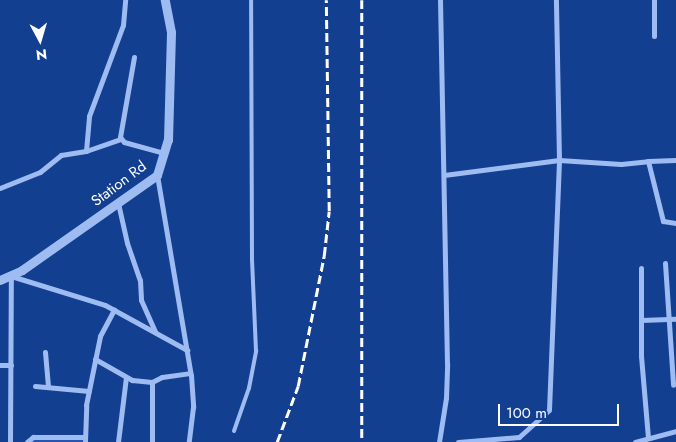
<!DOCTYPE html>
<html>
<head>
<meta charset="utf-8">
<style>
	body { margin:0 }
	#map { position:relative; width:676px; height:442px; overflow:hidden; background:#133f90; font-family:Jost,sans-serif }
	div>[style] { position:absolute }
	.green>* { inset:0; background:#2457af }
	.service>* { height:4px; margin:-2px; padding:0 2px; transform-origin:2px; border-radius:2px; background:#9ebcf2 }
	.minor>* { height:5px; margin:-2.5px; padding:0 2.5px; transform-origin:2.5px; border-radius:2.5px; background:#9ebcf2 }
	.tertiary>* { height:9px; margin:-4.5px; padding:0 4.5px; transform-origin:4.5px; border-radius:4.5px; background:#9ebcf2 }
	.rail>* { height:2.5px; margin-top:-1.25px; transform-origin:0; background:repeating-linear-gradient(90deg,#fff 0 9px,transparent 0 13px) }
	span { translate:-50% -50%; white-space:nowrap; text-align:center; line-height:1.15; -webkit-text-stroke:4px #133f90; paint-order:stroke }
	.street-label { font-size:15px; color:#fff }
	.north { position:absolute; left:15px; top:15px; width:50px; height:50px; -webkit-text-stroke:4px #133f90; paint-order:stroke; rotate:174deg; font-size:14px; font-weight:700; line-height:20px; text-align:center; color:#fff }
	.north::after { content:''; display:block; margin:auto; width:18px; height:22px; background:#fff; clip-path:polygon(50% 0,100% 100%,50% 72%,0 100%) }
	.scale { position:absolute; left:498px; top:404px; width:121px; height:22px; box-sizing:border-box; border:2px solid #fff; border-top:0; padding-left:6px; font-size:15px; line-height:18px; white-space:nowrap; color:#fff; -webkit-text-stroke:4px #133f90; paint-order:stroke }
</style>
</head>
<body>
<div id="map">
	<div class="green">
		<div style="clip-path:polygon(30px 439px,83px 439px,83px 442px,30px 442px)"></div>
	</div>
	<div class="service">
		<div style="left:234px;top:431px;width:46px;rotate:-70.8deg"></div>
		<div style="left:249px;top:388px;width:38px;rotate:-79deg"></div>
		<div style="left:256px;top:351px;width:91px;rotate:-92.5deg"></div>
		<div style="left:252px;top:260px;width:260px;rotate:-90.2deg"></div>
	</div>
	<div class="minor">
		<div style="left:654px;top:0;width:36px;rotate:90deg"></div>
		<div style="left:134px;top:57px;width:81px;rotate:99.9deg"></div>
		<div style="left:120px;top:137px;width:6px;rotate:51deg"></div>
		<div style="left:124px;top:142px;width:41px;rotate:15.4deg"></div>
		<div style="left:86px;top:151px;width:35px;rotate:-85deg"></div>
		<div style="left:89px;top:116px;width:97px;rotate:-69.5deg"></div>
		<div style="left:123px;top:25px;width:25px;rotate:-85deg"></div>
		<div style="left:648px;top:161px;width:28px;rotate:-2deg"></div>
		<div style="left:157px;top:175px;width:203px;rotate:80.4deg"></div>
		<div style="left:191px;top:375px;width:32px;rotate:86deg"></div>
		<div style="left:193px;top:407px;width:35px;rotate:97deg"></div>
		<div style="left:444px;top:175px;width:116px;rotate:-7.4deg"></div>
		<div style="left:559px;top:160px;width:62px;rotate:3.7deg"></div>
		<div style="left:621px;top:164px;width:27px;rotate:-6deg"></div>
		<div style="left:648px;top:161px;width:62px;rotate:76deg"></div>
		<div style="left:663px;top:221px;width:13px;rotate:9deg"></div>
		<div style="left:0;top:188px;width:43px;rotate:-21.8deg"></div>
		<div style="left:40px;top:172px;width:27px;rotate:-39deg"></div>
		<div style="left:61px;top:155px;width:25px;rotate:-9deg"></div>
		<div style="left:86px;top:151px;width:37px;rotate:-19deg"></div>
		<div style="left:118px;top:203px;width:41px;rotate:77.3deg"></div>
		<div style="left:127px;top:243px;width:39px;rotate:71deg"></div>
		<div style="left:140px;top:280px;width:20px;rotate:87deg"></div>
		<div style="left:141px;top:300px;width:35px;rotate:66deg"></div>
		<div style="left:665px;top:263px;width:122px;rotate:86.2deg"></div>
		<div style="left:641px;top:268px;width:88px;rotate:90deg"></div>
		<div style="left:641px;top:356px;width:82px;rotate:85.1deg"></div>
		<div style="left:641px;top:320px;width:35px;rotate:-2deg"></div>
		<div style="left:45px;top:352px;width:35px;rotate:85deg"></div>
		<div style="left:95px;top:359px;width:43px;rotate:29.6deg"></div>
		<div style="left:132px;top:380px;width:20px;rotate:6deg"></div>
		<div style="left:152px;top:382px;width:60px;rotate:90deg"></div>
		<div style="left:0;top:365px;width:11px"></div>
		<div style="left:152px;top:382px;width:11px;rotate:-27deg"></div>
		<div style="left:162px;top:377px;width:28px;rotate:-8deg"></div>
		<div style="left:35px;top:386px;width:54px;rotate:5.3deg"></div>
		<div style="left:10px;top:442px;width:166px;rotate:-89.7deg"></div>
		<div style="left:11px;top:276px;width:98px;rotate:17.1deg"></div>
		<div style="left:105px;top:305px;width:94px;rotate:28.8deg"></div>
		<div style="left:27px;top:442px;width:8px;rotate:-40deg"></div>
		<div style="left:33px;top:437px;width:51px"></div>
		<div style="left:85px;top:442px;width:37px;rotate:-88deg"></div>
		<div style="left:86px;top:405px;width:70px;rotate:-78.5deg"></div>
		<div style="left:100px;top:336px;width:30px;rotate:-62deg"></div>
		<div style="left:118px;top:442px;width:65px;rotate:-83deg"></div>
		<div style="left:439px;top:442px;width:45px;rotate:-81deg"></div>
		<div style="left:446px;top:398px;width:34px;rotate:-88deg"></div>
		<div style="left:447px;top:364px;width:364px;rotate:-91.1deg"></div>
		<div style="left:458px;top:442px;width:61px;rotate:-4.7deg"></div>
		<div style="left:519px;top:437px;width:40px;rotate:-42deg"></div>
		<div style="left:549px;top:410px;width:250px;rotate:-87.7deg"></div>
		<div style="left:559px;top:160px;width:160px;rotate:-91.1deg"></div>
		<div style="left:635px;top:442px;width:42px;rotate:-15deg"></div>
	</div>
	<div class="tertiary">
		<div style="left:0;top:280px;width:24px;rotate:-24deg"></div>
		<div style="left:22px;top:270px;width:165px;rotate:-35.1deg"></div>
		<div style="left:157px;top:175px;width:37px;rotate:-73deg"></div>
		<div style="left:168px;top:140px;width:108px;rotate:-88.4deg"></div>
		<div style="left:171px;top:32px;width:33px;rotate:-101deg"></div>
	</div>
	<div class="rail">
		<div style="left:362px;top:0;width:442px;rotate:90deg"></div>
		<div style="left:277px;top:442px;width:60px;rotate:-69.4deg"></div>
		<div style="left:298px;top:386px;width:133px;rotate:-78.7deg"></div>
		<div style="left:324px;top:256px;width:45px;rotate:-83.7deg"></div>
		<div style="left:329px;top:211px;width:211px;rotate:-90.8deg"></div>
	</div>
	<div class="street-label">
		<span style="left:119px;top:184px;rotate:-37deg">Station Rd</span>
	</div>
	<div class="north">N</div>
	<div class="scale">100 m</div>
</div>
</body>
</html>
